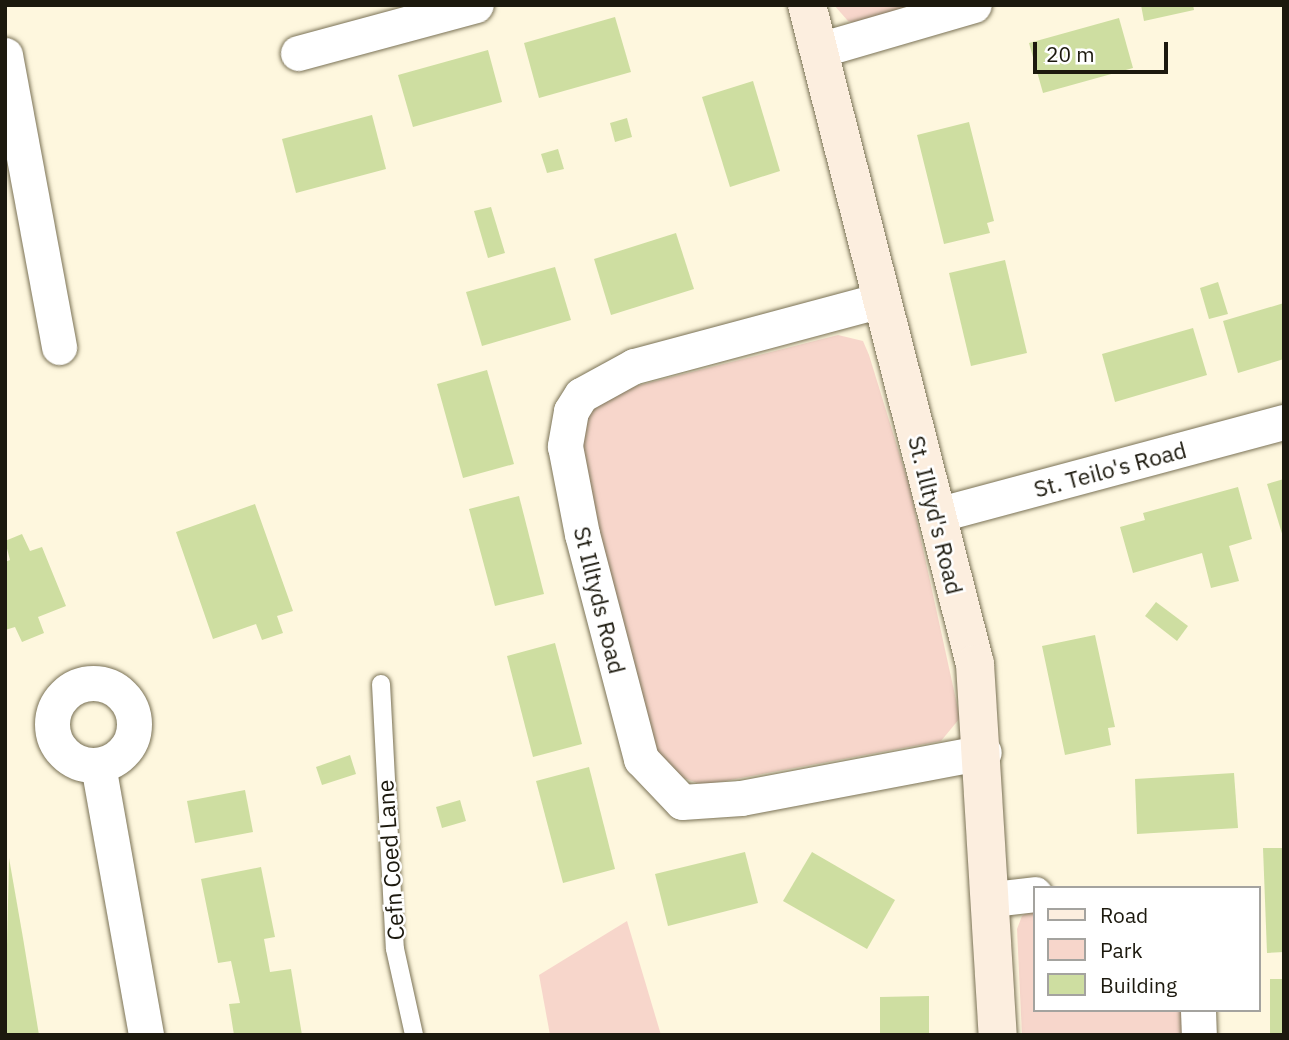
<!DOCTYPE html>
<html>
<head>
<meta charset="utf-8">
<style>
	body { margin:0 }
	#map { position:relative; width:1289px; height:1040px; overflow:hidden; background:#fef7de; font-family:"IBM Plex Sans",sans-serif }
	div>[style] { position:absolute }
	.green>* { inset:0; background:#f7d6cb }
	.building>* { inset:0; background:#cedea1 }
	.roads { filter:drop-shadow(0 0 2px #7a7256) drop-shadow(0 0 2px #7a7256) }
	.lane>* { height:18px; margin:-9px; padding:0 9px; transform-origin:9px; border-radius:9px; background:#fff }
	.street>* { height:35px; margin:-17.5px; padding:0 17.5px; transform-origin:17.5px; border-radius:17.5px; background:#fff }
	.street>.ring { margin:-17.5px; padding:0; box-sizing:content-box; background:none; border:35px solid #fff; border-radius:50% }
	.secondary>* { height:38px; margin:-19px; padding:0 19px; transform-origin:19px; border-radius:19px; background:#fceedf }
	span { translate:-50% -50%; white-space:nowrap; text-align:center; line-height:1.15; -webkit-text-stroke:5px #fff; paint-order:stroke }
	.street-label { font-size:23px; color:#1c190e }
	.frame { position:absolute; inset:0; border:7px solid #1c190e; pointer-events:none }
	.legend { position:absolute; left:1033px; top:886px; width:228px; height:126px; box-sizing:border-box; background:#fff; border:2px solid #a4a39f; margin:0; padding:9px 12px; list-style:none; font-size:21px; color:#1c190e }
	.legend li { display:flex; align-items:center; gap:14px; height:35px }
	.legend b { width:35px; border:2px solid #a4a39f }
	.scale { position:absolute; left:1033px; top:42px; width:135px; height:32px; box-sizing:border-box; border:4px solid #1c190e; border-top:0; padding-left:9px; font-size:21px; line-height:24px; white-space:nowrap; color:#1c190e; -webkit-text-stroke:5px #fff; paint-order:stroke }
</style>
</head>
<body>
<div id="map">
	<div class="green">
		<div style="clip-path:polygon(834px 5px,917px 5px,862px 25px,848px 21px)"></div>
		<div style="clip-path:polygon(838px 335px,863px 341px,869px 355px,909px 485px,960px 718px,941px 741px,703px 785px,678px 776px,658px 756px,581px 461px,582px 428px,597px 403px,624px 389px)"></div>
		<div style="clip-path:polygon(1035px 907px,1035px 1010px,1184px 1010px,1185px 1035px,1022px 1035px,1017px 929px,1022px 916px)"></div>
		<div style="clip-path:polygon(627px 921px,661px 1035px,550px 1035px,539px 975px)"></div>
	</div>
	<div class="building">
		<div style="clip-path:polygon(1141px 5px,1193px 5px,1194px 10px,1144px 21px)"></div>
		<div style="clip-path:polygon(615px 17px,631px 72px,539px 98px,524px 43px)"></div>
		<div style="clip-path:polygon(1119px 18px,1133px 68px,1043px 93px,1029px 43px)"></div>
		<div style="clip-path:polygon(488px 50px,502px 102px,413px 127px,398px 75px)"></div>
		<div style="clip-path:polygon(753px 81px,780px 171px,730px 187px,702px 97px)"></div>
		<div style="clip-path:polygon(372px 115px,386px 169px,296px 193px,282px 139px)"></div>
		<div style="clip-path:polygon(627px 118px,632px 137px,615px 142px,610px 123px)"></div>
		<div style="clip-path:polygon(969px 122px,994px 221px,987px 223px,990px 233px,944px 244px,917px 135px)"></div>
		<div style="clip-path:polygon(558px 149px,564px 169px,547px 173px,541px 154px)"></div>
		<div style="clip-path:polygon(491px 207px,505px 253px,488px 258px,474px 211px)"></div>
		<div style="clip-path:polygon(676px 233px,694px 289px,611px 315px,594px 259px)"></div>
		<div style="clip-path:polygon(1005px 260px,1027px 353px,971px 366px,949px 273px)"></div>
		<div style="clip-path:polygon(555px 267px,571px 320px,482px 346px,466px 292px)"></div>
		<div style="clip-path:polygon(1218px 282px,1228px 314px,1209px 319px,1200px 288px)"></div>
		<div style="clip-path:polygon(1284px 303px,1284px 359px,1238px 373px,1223px 321px)"></div>
		<div style="clip-path:polygon(1193px 328px,1207px 375px,1115px 402px,1102px 354px)"></div>
		<div style="clip-path:polygon(487px 370px,514px 464px,463px 478px,437px 384px)"></div>
		<div style="clip-path:polygon(1284px 479px,1284px 536px,1283px 537px,1267px 484px)"></div>
		<div style="clip-path:polygon(1238px 487px,1252px 539px,1229px 546px,1239px 581px,1211px 588px,1202px 553px,1133px 573px,1120px 527px,1145px 520px,1143px 513px)"></div>
		<div style="clip-path:polygon(519px 496px,544px 594px,495px 606px,469px 509px)"></div>
		<div style="clip-path:polygon(255px 504px,293px 611px,277px 616px,283px 633px,262px 640px,256px 624px,213px 639px,176px 532px)"></div>
		<div style="clip-path:polygon(22px 534px,30px 551px,42px 547px,66px 606px,38px 617px,44px 633px,22px 642px,15px 627px,5px 630px,5px 562px,10px 560px,5px 541px)"></div>
		<div style="clip-path:polygon(1156px 602px,1188px 626px,1177px 641px,1145px 616px)"></div>
		<div style="clip-path:polygon(1095px 635px,1115px 727px,1108px 728px,1111px 745px,1065px 755px,1042px 646px)"></div>
		<div style="clip-path:polygon(555px 643px,582px 744px,533px 757px,507px 656px)"></div>
		<div style="clip-path:polygon(350px 755px,356px 774px,322px 785px,316px 767px)"></div>
		<div style="clip-path:polygon(589px 767px,615px 869px,563px 883px,536px 781px)"></div>
		<div style="clip-path:polygon(1234px 773px,1238px 828px,1137px 834px,1135px 779px)"></div>
		<div style="clip-path:polygon(245px 790px,253px 832px,195px 843px,187px 801px)"></div>
		<div style="clip-path:polygon(460px 800px,466px 821px,442px 828px,436px 807px)"></div>
		<div style="clip-path:polygon(1263px 848px,1284px 848px,1284px 952px,1267px 953px)"></div>
		<div style="clip-path:polygon(745px 852px,758px 903px,668px 926px,655px 874px)"></div>
		<div style="clip-path:polygon(812px 852px,895px 900px,867px 949px,783px 901px)"></div>
		<div style="clip-path:polygon(9px 858px,23px 938px,39px 1035px,5px 1035px)"></div>
		<div style="clip-path:polygon(261px 867px,275px 937px,264px 939px,270px 972px,291px 969px,302px 1035px,234px 1035px,229px 1004px,240px 1003px,231px 961px,218px 963px,201px 879px)"></div>
		<div style="clip-path:polygon(1270px 979px,1284px 979px,1284px 1035px,1270px 1035px)"></div>
		<div style="clip-path:polygon(929px 996px,929px 1035px,880px 1035px,880px 997px)"></div>
	</div>
	<div class="roads">
		<div class="lane">
			<div style="left:381px;top:684px;width:265px;rotate:87deg"></div>
			<div style="left:395px;top:949px;width:88px;rotate:77.5deg"></div>
		</div>
		<div class="street">
			<div style="left:819px;top:50px;width:161px;rotate:-16.2deg"></div>
			<div style="left:298px;top:53px;width:184px;rotate:-15.1deg"></div>
			<div style="left:5px;top:55px;width:297px;rotate:79.5deg"></div>
			<div style="left:881px;top:300px;width:256px;rotate:165deg"></div>
			<div style="left:634px;top:366px;width:60px;rotate:151.3deg"></div>
			<div style="left:581px;top:395px;width:19px;rotate:122deg"></div>
			<div style="left:571px;top:411px;width:36px;rotate:100deg"></div>
			<div style="left:565px;top:446px;width:90px;rotate:79.1deg"></div>
			<div style="left:582px;top:534px;width:233px;rotate:75.3deg"></div>
			<div style="left:641px;top:759px;width:59px;rotate:46.4deg"></div>
			<div style="left:682px;top:802px;width:59px;rotate:-3.9deg"></div>
			<div style="left:741px;top:798px;width:247px;rotate:-10.7deg"></div>
			<div style="left:936px;top:515px;width:360px;rotate:-15deg"></div>
			<div class="ring" style="left:52px;top:683px;width:47px;height:47px"></div>
			<div style="left:98px;top:765px;width:274px;rotate:79.9deg"></div>
			<div style="left:992px;top:899px;width:43px;rotate:-6.6deg"></div>
			<div style="left:1198px;top:1010px;width:25px;rotate:88deg"></div>
		</div>
		<div class="secondary">
			<div style="left:807px;top:5px;width:680px;rotate:75.7deg"></div>
			<div style="left:975px;top:664px;width:372px;rotate:86.5deg"></div>
		</div>
	</div>
	<div class="street-label">
		<span style="left:1110px;top:469px;rotate:-15deg">St. Teilo's Road</span>
		<span style="left:936px;top:515px;rotate:76deg">St. Illtyd's Road</span>
		<span style="left:600px;top:600px;rotate:76deg">St Illtyds Road</span>
		<span style="left:390px;top:860px;rotate:-94deg">Cefn Coed Lane</span>
	</div>
	<div class="frame"></div>
	<ul class="legend">
	<li><b style="height:9px;background:#fceedf"></b>Road</li>
	<li><b style="height:19px;background:#f7d6cb"></b>Park</li>
	<li><b style="height:19px;background:#cedea1"></b>Building</li>
	</ul>
	<div class="scale">20 m</div>
</div>
</body>
</html>
